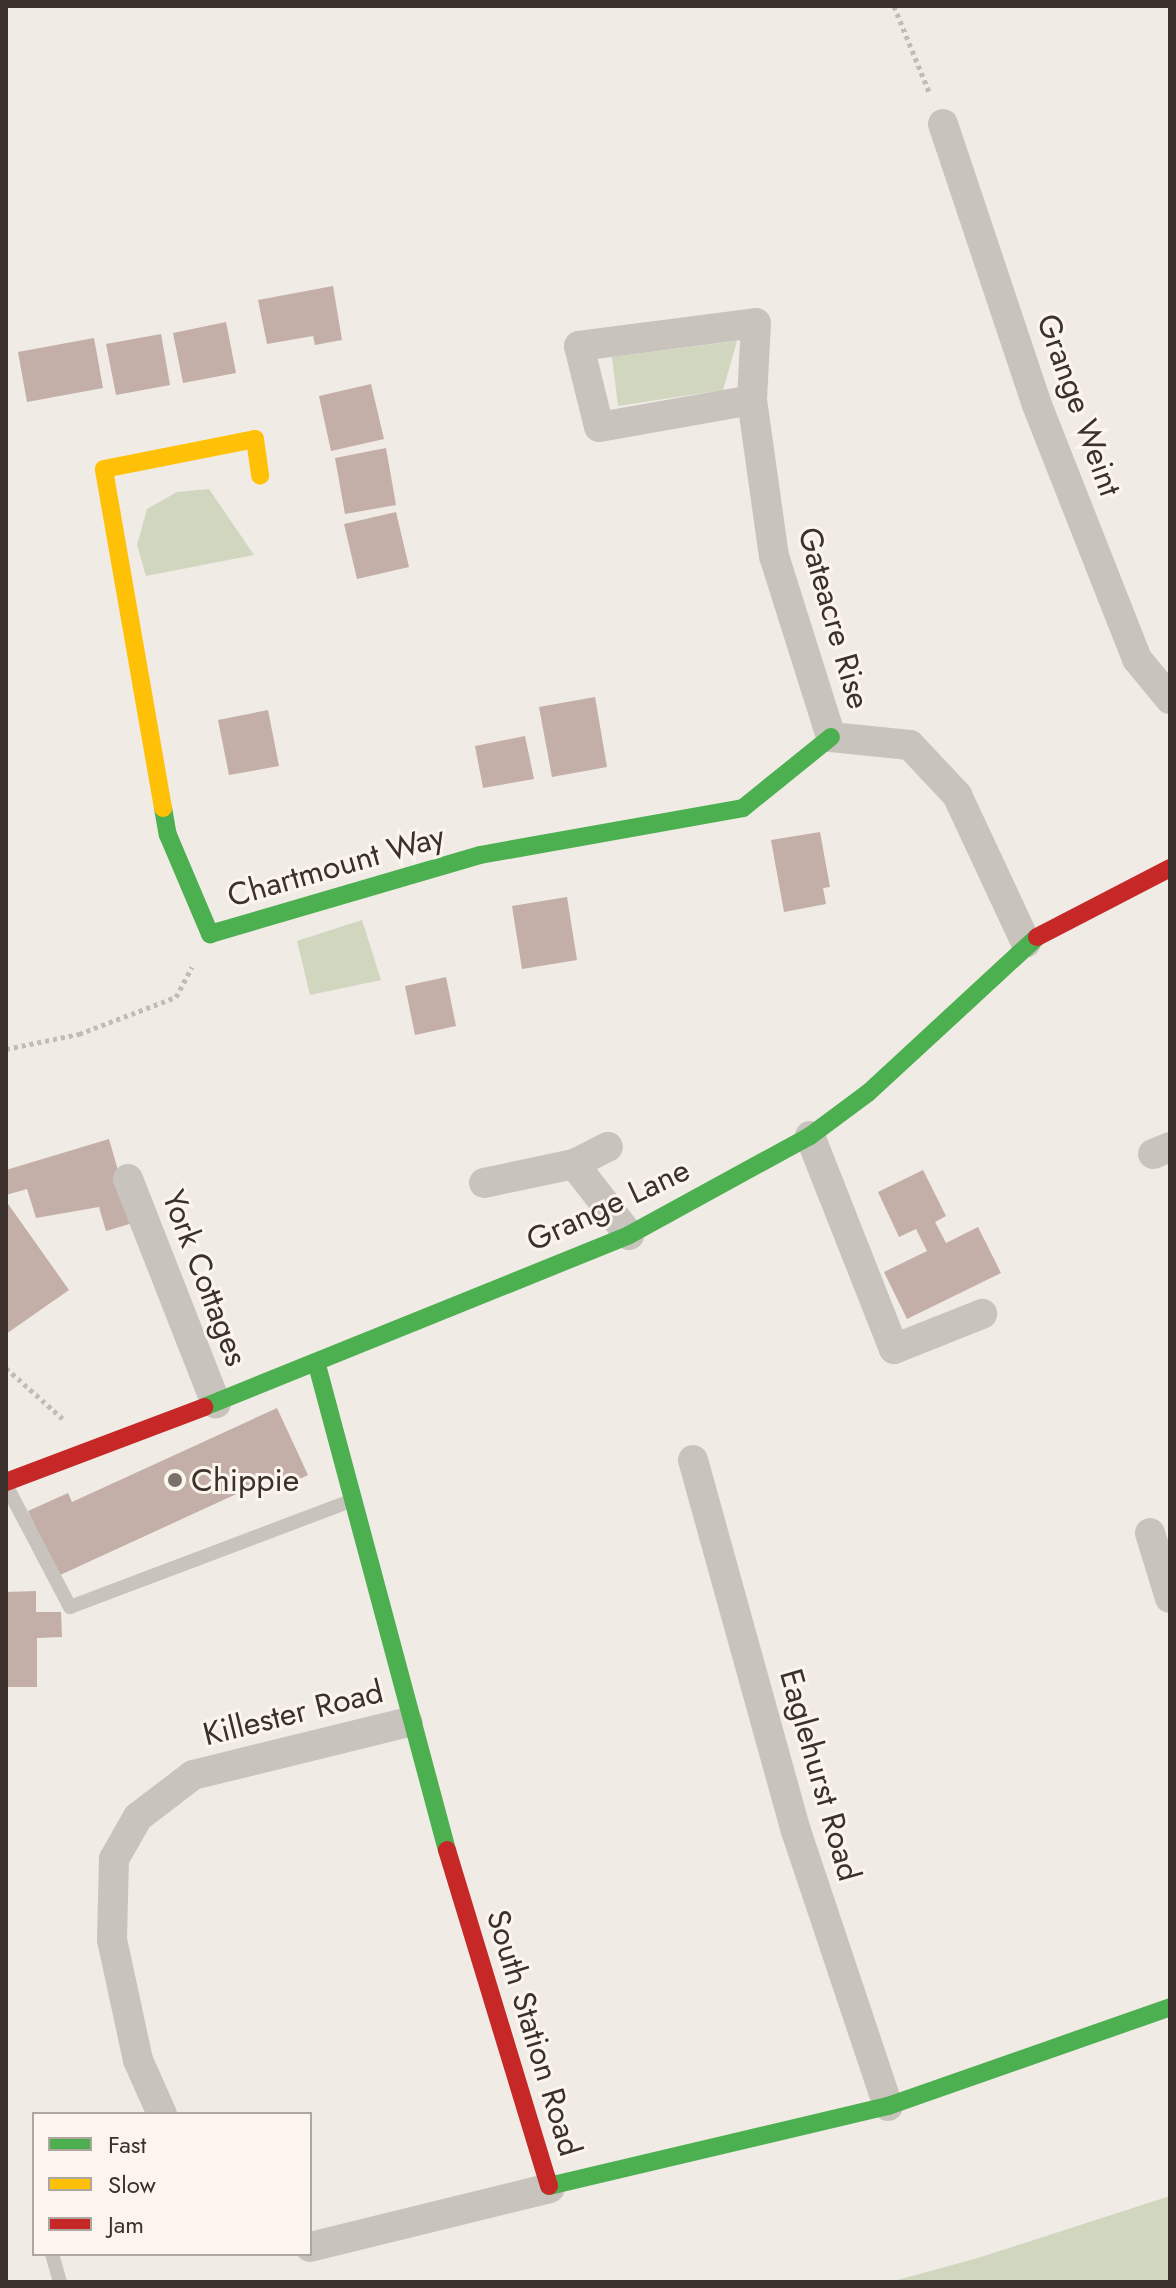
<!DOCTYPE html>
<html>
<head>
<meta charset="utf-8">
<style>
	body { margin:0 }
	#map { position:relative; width:1176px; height:2288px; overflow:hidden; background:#f0ebe5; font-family:Jost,sans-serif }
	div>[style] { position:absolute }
	.green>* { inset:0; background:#d1d6bf }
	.building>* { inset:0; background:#c3afa7 }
	.path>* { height:5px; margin-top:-2.5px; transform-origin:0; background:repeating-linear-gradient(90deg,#c2bbb6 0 4px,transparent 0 8px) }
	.lane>* { height:14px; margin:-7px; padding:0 7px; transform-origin:7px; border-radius:7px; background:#c9c3be }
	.street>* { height:30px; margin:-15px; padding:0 15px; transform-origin:15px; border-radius:15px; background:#c9c3be }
	.fast>* { height:18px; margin:-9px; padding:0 9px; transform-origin:9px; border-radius:9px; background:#4caf50 }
	.slow>* { height:18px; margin:-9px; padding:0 9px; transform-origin:9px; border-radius:9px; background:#ffc107 }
	.jam>* { height:18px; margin:-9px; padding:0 9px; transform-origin:9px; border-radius:9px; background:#c62828 }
	.dots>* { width:22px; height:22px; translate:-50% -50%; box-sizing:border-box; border:4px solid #fbf5ee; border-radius:50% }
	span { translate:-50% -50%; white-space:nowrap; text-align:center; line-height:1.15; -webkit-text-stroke:6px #fbf5ee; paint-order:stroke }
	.street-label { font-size:32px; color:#3b302b }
	.poi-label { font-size:32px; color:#3b302b }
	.left { translate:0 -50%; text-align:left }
	.frame { position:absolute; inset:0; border:8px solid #3b302b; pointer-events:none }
	.legend { position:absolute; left:32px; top:2112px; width:280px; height:144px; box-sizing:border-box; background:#fbf5ee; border:2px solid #aea6a0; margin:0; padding:10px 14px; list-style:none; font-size:24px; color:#3b302b }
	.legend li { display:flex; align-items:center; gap:16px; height:40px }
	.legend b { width:40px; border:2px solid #aea6a0 }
</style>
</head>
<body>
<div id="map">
	<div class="green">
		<div style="clip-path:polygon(737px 341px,723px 390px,618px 406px,612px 357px)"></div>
		<div style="clip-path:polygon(209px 489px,254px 555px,146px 576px,137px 545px,147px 509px,177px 492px)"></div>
		<div style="clip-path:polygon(362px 920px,381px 980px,310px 995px,297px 941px)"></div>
		<div style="clip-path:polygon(1170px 2196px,1170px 2282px,890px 2282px,978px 2258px)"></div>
	</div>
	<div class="building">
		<div style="clip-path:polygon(333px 286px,342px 340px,315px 345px,313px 336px,267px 344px,258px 300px)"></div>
		<div style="clip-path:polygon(226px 322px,236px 373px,183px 383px,173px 333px)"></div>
		<div style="clip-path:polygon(161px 334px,170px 385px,116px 395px,106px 344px)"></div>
		<div style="clip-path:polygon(94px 338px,103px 388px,27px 402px,18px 352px)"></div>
		<div style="clip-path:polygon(371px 384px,384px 439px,331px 451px,319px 396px)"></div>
		<div style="clip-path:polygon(386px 448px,396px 505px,345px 514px,335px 458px)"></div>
		<div style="clip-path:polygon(396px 512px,409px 567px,357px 579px,344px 524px)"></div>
		<div style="clip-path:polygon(595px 697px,607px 767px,552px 777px,539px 707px)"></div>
		<div style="clip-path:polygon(268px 710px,279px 766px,229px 775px,218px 720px)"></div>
		<div style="clip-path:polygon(525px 736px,534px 779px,483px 788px,475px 746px)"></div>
		<div style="clip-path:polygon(820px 832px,830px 887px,823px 888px,826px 904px,784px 912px,771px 840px)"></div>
		<div style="clip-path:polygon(567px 897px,577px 960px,522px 969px,512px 906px)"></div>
		<div style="clip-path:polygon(446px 977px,456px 1026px,415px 1035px,405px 986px)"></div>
		<div style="clip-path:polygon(109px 1139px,133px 1223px,106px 1231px,99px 1207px,36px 1218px,27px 1189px,6px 1195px,6px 1170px)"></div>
		<div style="clip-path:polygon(923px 1170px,946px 1216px,935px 1222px,946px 1243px,978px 1227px,1001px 1273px,907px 1319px,884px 1272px,927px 1251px,916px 1229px,899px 1237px,878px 1192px)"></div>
		<div style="clip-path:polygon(6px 1201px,69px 1290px,6px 1334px)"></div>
		<div style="clip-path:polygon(277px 1408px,308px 1475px,274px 1491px,269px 1479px,58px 1576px,28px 1511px,68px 1493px,72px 1502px)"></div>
		<div style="clip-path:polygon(36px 1591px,36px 1612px,61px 1612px,62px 1637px,37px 1638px,37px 1687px,6px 1687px,6px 1592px)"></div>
	</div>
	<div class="path">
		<div style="left:894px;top:6px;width:95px;rotate:67.8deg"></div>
		<div style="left:6px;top:1049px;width:75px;rotate:-11.6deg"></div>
		<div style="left:79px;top:1034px;width:104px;rotate:-20.9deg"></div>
		<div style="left:176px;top:997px;width:34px;rotate:-62deg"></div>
		<div style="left:6px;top:1368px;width:76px;rotate:41.8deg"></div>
	</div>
	<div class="lane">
		<div style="left:6px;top:1485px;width:138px;rotate:62.3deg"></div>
		<div style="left:70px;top:1607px;width:297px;rotate:-20.7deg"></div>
		<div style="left:52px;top:2254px;width:29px;rotate:74deg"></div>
	</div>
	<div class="street">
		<div style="left:943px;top:124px;width:296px;rotate:71.5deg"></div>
		<div style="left:1037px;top:405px;width:273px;rotate:68.5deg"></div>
		<div style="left:1137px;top:659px;width:52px;rotate:50.5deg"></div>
		<div style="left:752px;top:400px;width:155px;rotate:170deg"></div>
		<div style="left:599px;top:427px;width:83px;rotate:-103.9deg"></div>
		<div style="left:579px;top:346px;width:178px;rotate:-7.4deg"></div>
		<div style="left:756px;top:323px;width:77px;rotate:93deg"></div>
		<div style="left:752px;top:400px;width:158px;rotate:82deg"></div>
		<div style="left:774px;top:556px;width:190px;rotate:72.5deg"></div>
		<div style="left:831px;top:737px;width:79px;rotate:5.8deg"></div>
		<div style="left:910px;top:745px;width:69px;rotate:46.8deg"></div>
		<div style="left:957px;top:795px;width:163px;rotate:65deg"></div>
		<div style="left:810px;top:1136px;width:229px;rotate:68.5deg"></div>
		<div style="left:894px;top:1349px;width:95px;rotate:-21.7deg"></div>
		<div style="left:1153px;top:1154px;width:18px;rotate:-22deg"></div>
		<div style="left:574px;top:1164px;width:90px;rotate:52.2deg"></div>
		<div style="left:128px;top:1179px;width:241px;rotate:68.6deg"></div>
		<div style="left:484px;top:1183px;width:92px;rotate:-11.9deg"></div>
		<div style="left:574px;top:1164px;width:38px;rotate:-27deg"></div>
		<div style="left:693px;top:1460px;width:385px;rotate:74.5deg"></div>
		<div style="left:796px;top:1831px;width:290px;rotate:71.5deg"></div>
		<div style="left:1150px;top:1533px;width:68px;rotate:72.9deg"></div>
		<div style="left:162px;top:2114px;width:59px;rotate:-114deg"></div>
		<div style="left:138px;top:2060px;width:123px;rotate:-102.2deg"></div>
		<div style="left:112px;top:1940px;width:81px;rotate:-88.6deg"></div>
		<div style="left:114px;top:1859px;width:48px;rotate:-60.3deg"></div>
		<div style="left:138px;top:1817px;width:69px;rotate:-37.4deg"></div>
		<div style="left:193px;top:1775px;width:221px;rotate:-13.8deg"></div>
		<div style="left:310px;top:2247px;width:247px;rotate:-13.8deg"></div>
	</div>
	<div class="fast">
		<div style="left:163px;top:808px;width:27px;rotate:80deg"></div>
		<div style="left:168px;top:835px;width:108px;rotate:67deg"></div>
		<div style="left:210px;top:934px;width:281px;rotate:-16.3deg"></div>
		<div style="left:480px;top:855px;width:267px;rotate:-10.1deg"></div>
		<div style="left:743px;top:808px;width:113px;rotate:-38.9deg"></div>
		<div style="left:317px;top:1365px;width:502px;rotate:75deg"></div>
		<div style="left:204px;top:1407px;width:458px;rotate:-22deg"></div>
		<div style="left:629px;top:1235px;width:206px;rotate:-28.7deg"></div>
		<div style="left:810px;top:1136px;width:72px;rotate:-36.6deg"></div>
		<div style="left:868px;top:1093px;width:230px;rotate:-42.7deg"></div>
		<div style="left:549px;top:2186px;width:348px;rotate:-13.3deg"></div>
		<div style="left:888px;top:2106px;width:299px;rotate:-19.3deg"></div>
	</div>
	<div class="slow">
		<div style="left:163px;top:808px;width:344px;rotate:-99.9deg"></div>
		<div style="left:104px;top:469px;width:154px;rotate:-11.2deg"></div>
		<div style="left:255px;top:439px;width:37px;rotate:82deg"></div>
	</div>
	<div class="jam">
		<div style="left:1037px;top:937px;width:150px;rotate:-27.4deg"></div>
		<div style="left:6px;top:1482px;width:212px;rotate:-20.7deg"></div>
		<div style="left:447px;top:1850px;width:351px;rotate:73.1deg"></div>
	</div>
	<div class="dots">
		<div style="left:175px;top:1480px;background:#7a716c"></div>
	</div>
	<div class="street-label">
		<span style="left:1079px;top:405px;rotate:70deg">Grange Weint</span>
		<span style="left:834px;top:618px;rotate:74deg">Gateacre Rise</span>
		<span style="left:336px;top:866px;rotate:-16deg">Chartmount Way</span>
		<span style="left:608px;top:1205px;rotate:-25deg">Grange Lane</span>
		<span style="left:205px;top:1278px;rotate:69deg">York Cottages</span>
		<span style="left:293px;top:1713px;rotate:-14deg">Killester Road</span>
		<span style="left:820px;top:1775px;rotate:74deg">Eaglehurst Road</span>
		<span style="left:534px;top:2033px;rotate:73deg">South Station Road</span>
	</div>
	<div class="poi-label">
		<span class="left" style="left:191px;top:1480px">Chippie</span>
	</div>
	<div class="frame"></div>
	<ul class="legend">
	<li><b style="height:10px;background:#4caf50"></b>Fast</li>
	<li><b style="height:10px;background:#ffc107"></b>Slow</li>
	<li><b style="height:10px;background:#c62828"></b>Jam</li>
	</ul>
</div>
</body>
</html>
